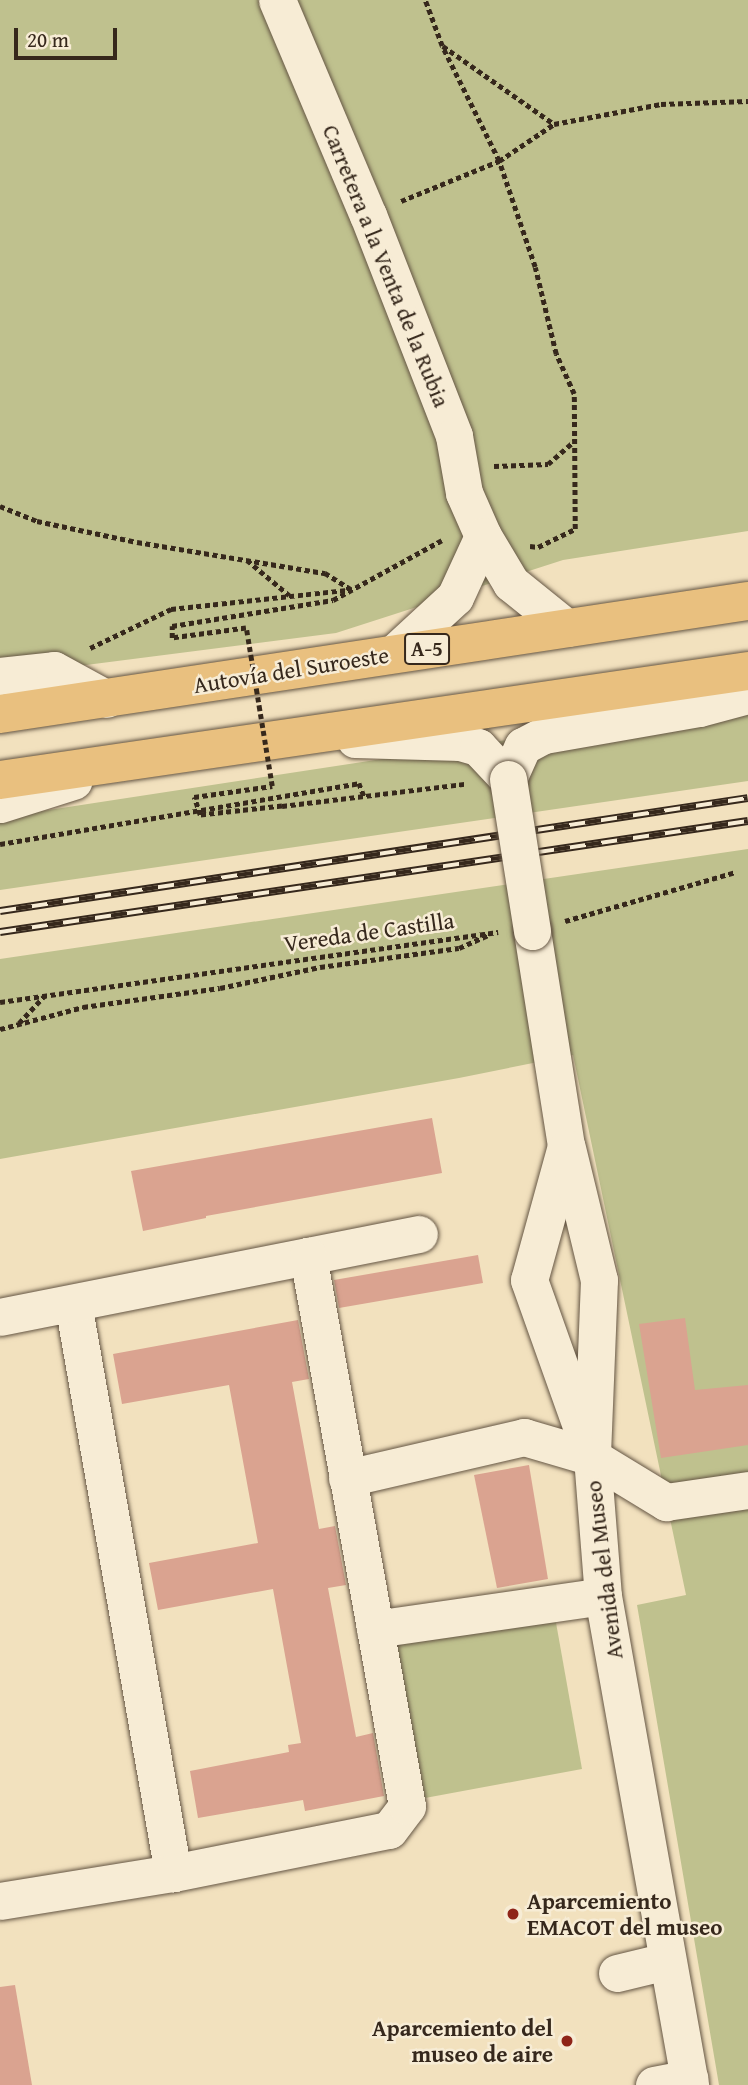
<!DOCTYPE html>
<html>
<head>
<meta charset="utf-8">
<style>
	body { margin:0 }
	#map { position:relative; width:748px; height:2085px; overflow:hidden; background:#f2e1be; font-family:"Gentium Book Plus",serif }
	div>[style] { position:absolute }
	.green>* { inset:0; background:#bfc18e }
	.building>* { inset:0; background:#daa390 }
	.path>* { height:4.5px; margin-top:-2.25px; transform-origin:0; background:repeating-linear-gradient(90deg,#36281c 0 5px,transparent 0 8.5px) }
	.roads { filter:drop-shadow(0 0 2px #655644) drop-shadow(0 0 2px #655644) }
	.minor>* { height:37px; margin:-18.5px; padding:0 18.5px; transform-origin:18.5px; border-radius:18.5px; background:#f7ecd5 }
	.highway>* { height:38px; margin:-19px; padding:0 19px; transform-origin:19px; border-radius:19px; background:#e9c07f }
	.rail>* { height:8px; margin-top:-4px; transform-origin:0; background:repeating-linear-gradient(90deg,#f7ecd5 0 16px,#36281c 0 32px); box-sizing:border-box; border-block:2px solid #36281c }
	.path-bridge>* { height:4.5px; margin-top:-2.25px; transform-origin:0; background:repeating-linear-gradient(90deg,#36281c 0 5px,transparent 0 8.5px) }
	.bridges { filter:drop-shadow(0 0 2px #655644) drop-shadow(0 0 2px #655644) }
	.minor-bridge>* { height:37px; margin:-18.5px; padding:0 18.5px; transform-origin:18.5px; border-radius:18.5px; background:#f7ecd5 }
	.dots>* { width:19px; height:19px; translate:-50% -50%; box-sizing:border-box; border:4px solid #f7ecd5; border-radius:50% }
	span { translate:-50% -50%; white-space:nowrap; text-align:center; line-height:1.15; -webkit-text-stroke:5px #f7ecd5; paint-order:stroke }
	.shield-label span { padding:2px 5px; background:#f7ecd5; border:2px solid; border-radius:5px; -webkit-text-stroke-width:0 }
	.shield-label { font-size:21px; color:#36281c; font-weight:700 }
	.street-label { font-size:23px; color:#36281c }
	.poi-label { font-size:23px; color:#36281c; font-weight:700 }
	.left { translate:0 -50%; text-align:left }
	.right { translate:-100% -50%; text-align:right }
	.scale { position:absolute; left:14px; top:28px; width:103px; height:32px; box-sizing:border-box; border:4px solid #36281c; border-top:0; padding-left:9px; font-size:21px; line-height:24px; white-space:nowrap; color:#36281c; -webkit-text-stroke:5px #f7ecd5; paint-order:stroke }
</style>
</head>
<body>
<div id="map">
	<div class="green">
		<div style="clip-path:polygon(0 0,748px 0,748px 531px,563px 560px,336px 633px,0 676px)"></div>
		<div style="clip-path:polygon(748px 703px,748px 781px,0 890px,0 820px,29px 813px)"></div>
		<div style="clip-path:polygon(748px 849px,748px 2085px,719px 2085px,637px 1605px,686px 1595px,573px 1055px,459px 1078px,0 1159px,0 959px)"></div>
		<div style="clip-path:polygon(555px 1617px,582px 1769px,425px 1798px,395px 1644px)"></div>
	</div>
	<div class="building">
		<div style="clip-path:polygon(432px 1118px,442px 1173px,206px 1216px,206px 1218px,143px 1231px,131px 1171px)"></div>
		<div style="clip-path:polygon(478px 1255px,483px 1283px,339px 1308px,334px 1280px)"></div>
		<div style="clip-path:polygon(685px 1318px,695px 1390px,748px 1385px,748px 1445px,661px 1458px,639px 1324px)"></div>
		<div style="clip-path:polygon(298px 1320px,309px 1379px,292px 1382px,319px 1529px,335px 1526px,346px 1585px,328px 1588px,356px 1737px,373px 1733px,384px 1796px,305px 1811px,303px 1800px,198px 1818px,190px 1771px,289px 1752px,288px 1745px,301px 1743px,273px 1589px,158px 1610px,149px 1563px,258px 1543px,229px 1385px,122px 1404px,113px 1354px)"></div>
		<div style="clip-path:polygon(529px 1465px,548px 1579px,497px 1588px,474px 1475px)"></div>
		<div style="clip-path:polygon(15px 1985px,32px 2085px,0 2085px,0 1987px)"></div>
	</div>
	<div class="path">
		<div style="left:443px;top:46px;width:136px;rotate:35.1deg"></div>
		<div style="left:401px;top:201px;width:106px;rotate:-22.2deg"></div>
		<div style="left:499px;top:161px;width:128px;rotate:-116.4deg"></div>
		<div style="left:442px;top:46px;width:49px;rotate:-110.3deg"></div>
		<div style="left:494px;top:466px;width:54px;rotate:-2.1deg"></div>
		<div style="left:548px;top:464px;width:35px;rotate:-41deg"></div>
		<div style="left:0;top:506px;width:40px;rotate:22deg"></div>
		<div style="left:37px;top:521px;width:102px;rotate:11.9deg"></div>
		<div style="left:137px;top:542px;width:191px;rotate:9.4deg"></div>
		<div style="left:325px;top:573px;width:31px;rotate:32deg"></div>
		<div style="left:530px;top:546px;width:8px;rotate:7deg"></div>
		<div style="left:538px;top:547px;width:41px;rotate:-25.9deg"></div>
		<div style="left:575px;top:529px;width:135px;rotate:-90.4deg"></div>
		<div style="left:574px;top:394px;width:44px;rotate:-114.2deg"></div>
		<div style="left:556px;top:354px;width:89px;rotate:-103.6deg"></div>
		<div style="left:535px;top:267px;width:112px;rotate:-108.8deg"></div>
		<div style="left:499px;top:161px;width:66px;rotate:-33.9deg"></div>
		<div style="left:554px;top:124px;width:109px;rotate:-10.6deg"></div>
		<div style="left:661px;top:104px;width:87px;rotate:-2deg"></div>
		<div style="left:247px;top:560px;width:55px;rotate:39.8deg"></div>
		<div style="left:333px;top:600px;width:124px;rotate:-28.8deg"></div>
		<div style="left:90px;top:648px;width:90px;rotate:-25.7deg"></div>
		<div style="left:171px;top:609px;width:177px;rotate:-6.2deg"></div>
		<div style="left:282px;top:806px;width:184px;rotate:-6.9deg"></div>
		<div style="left:0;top:844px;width:364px;rotate:-9.6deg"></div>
		<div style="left:359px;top:783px;width:14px;rotate:69deg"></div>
		<div style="left:565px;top:921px;width:178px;rotate:-16deg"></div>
		<div style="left:0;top:1002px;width:503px;rotate:-8deg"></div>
		<div style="left:19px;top:1023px;width:37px;rotate:-47deg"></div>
		<div style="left:0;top:1029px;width:86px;rotate:-14.8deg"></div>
		<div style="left:83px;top:1007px;width:138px;rotate:-7.9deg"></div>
		<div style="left:220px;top:988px;width:102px;rotate:-11.9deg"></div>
		<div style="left:320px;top:967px;width:140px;rotate:-7.8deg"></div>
		<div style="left:459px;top:948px;width:34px;rotate:-24deg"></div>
	</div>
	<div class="roads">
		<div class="minor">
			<div style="left:277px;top:0;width:233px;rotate:67.1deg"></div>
			<div style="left:368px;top:215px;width:237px;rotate:68.7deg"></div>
			<div style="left:454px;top:436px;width:58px;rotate:80deg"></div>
			<div style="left:464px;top:493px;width:47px;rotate:66.2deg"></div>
			<div style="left:483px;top:536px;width:55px;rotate:59.2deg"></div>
			<div style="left:511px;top:583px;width:72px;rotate:38.8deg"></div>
			<div style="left:393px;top:654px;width:84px;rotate:-42.6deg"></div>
			<div style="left:455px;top:597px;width:67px;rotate:-65.3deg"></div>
			<div style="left:0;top:676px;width:54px;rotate:-6.3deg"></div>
			<div style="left:54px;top:670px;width:60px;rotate:28.7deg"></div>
			<div style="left:355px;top:739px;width:105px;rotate:1.6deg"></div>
			<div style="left:460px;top:742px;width:19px;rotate:16deg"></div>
			<div style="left:478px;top:747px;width:44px;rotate:46.8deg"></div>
			<div style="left:508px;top:779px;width:36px;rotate:-66deg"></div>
			<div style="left:523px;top:746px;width:24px;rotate:-28deg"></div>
			<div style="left:544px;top:735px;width:157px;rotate:-9.9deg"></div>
			<div style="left:699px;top:708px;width:51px;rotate:-14.9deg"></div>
			<div style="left:0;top:804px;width:77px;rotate:-17.5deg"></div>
			<div style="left:532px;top:931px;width:218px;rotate:81deg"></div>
			<div style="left:566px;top:1146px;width:139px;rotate:105.4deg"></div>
			<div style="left:529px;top:1280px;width:188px;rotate:70.4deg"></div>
			<div style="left:592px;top:1457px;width:139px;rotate:85.5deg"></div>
			<div style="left:603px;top:1596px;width:497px;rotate:79.9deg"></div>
			<div style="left:567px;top:1148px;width:136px;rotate:76.4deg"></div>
			<div style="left:599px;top:1280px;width:177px;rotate:92.3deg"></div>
			<div style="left:592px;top:1457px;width:87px;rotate:31.3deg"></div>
			<div style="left:666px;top:1502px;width:83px;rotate:-8.3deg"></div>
			<div style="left:73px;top:1303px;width:579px;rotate:80.05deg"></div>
			<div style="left:0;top:1317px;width:427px;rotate:-11.2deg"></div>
			<div style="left:347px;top:1478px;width:182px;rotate:-13deg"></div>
			<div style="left:524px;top:1437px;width:71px;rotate:16.4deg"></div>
			<div style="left:375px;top:1629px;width:230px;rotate:-8.2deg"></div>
			<div style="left:0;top:1901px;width:175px;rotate:-9.2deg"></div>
			<div style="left:173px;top:1873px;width:220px;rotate:-11.3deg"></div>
			<div style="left:389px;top:1830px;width:30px;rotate:-53deg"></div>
			<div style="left:407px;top:1806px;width:559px;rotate:-100.2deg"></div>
			<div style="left:617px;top:1973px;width:51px;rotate:-13.5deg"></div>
			<div style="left:654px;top:2085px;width:36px;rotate:-11deg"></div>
		</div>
		<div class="highway">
			<div style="left:0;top:714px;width:756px;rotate:-8.59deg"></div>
			<div style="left:0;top:780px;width:756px;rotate:-8.29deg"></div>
		</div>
	</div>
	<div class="rail">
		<div style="left:0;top:911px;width:756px;rotate:-8.59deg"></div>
		<div style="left:0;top:932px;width:756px;rotate:-8.44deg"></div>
	</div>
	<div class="path-bridge">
		<div style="left:282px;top:806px;width:82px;rotate:173.7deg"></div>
		<div style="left:200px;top:815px;width:19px;rotate:-108deg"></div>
		<div style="left:194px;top:797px;width:79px;rotate:-8deg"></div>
		<div style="left:272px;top:786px;width:160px;rotate:-99.3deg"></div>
		<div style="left:246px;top:628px;width:75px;rotate:172.3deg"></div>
		<div style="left:172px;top:638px;width:12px;rotate:-90deg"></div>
		<div style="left:172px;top:626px;width:163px;rotate:-9.2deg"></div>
	</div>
	<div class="bridges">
		<div class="minor-bridge">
			<div style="left:508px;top:779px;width:154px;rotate:81deg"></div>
		</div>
	</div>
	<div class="dots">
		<div style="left:513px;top:1914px;background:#8f2418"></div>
		<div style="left:567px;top:2041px;background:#8f2418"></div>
	</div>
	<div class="shield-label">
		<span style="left:427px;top:649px">A-5</span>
	</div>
	<div class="street-label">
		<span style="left:386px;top:266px;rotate:68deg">Carretera a la Venta de la Rubia</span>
		<span style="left:291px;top:670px;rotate:-9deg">Autovía del Suroeste</span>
		<span style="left:369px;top:932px;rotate:-8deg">Vereda de Castilla</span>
		<span style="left:604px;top:1570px;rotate:-97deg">Avenida del Museo</span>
	</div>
	<div class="poi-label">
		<span class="left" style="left:527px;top:1914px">Aparcemiento<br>EMACOT del museo</span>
		<span class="right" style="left:553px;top:2041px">Aparcemiento del<br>museo de aire</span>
	</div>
	<div class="scale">20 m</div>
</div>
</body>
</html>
